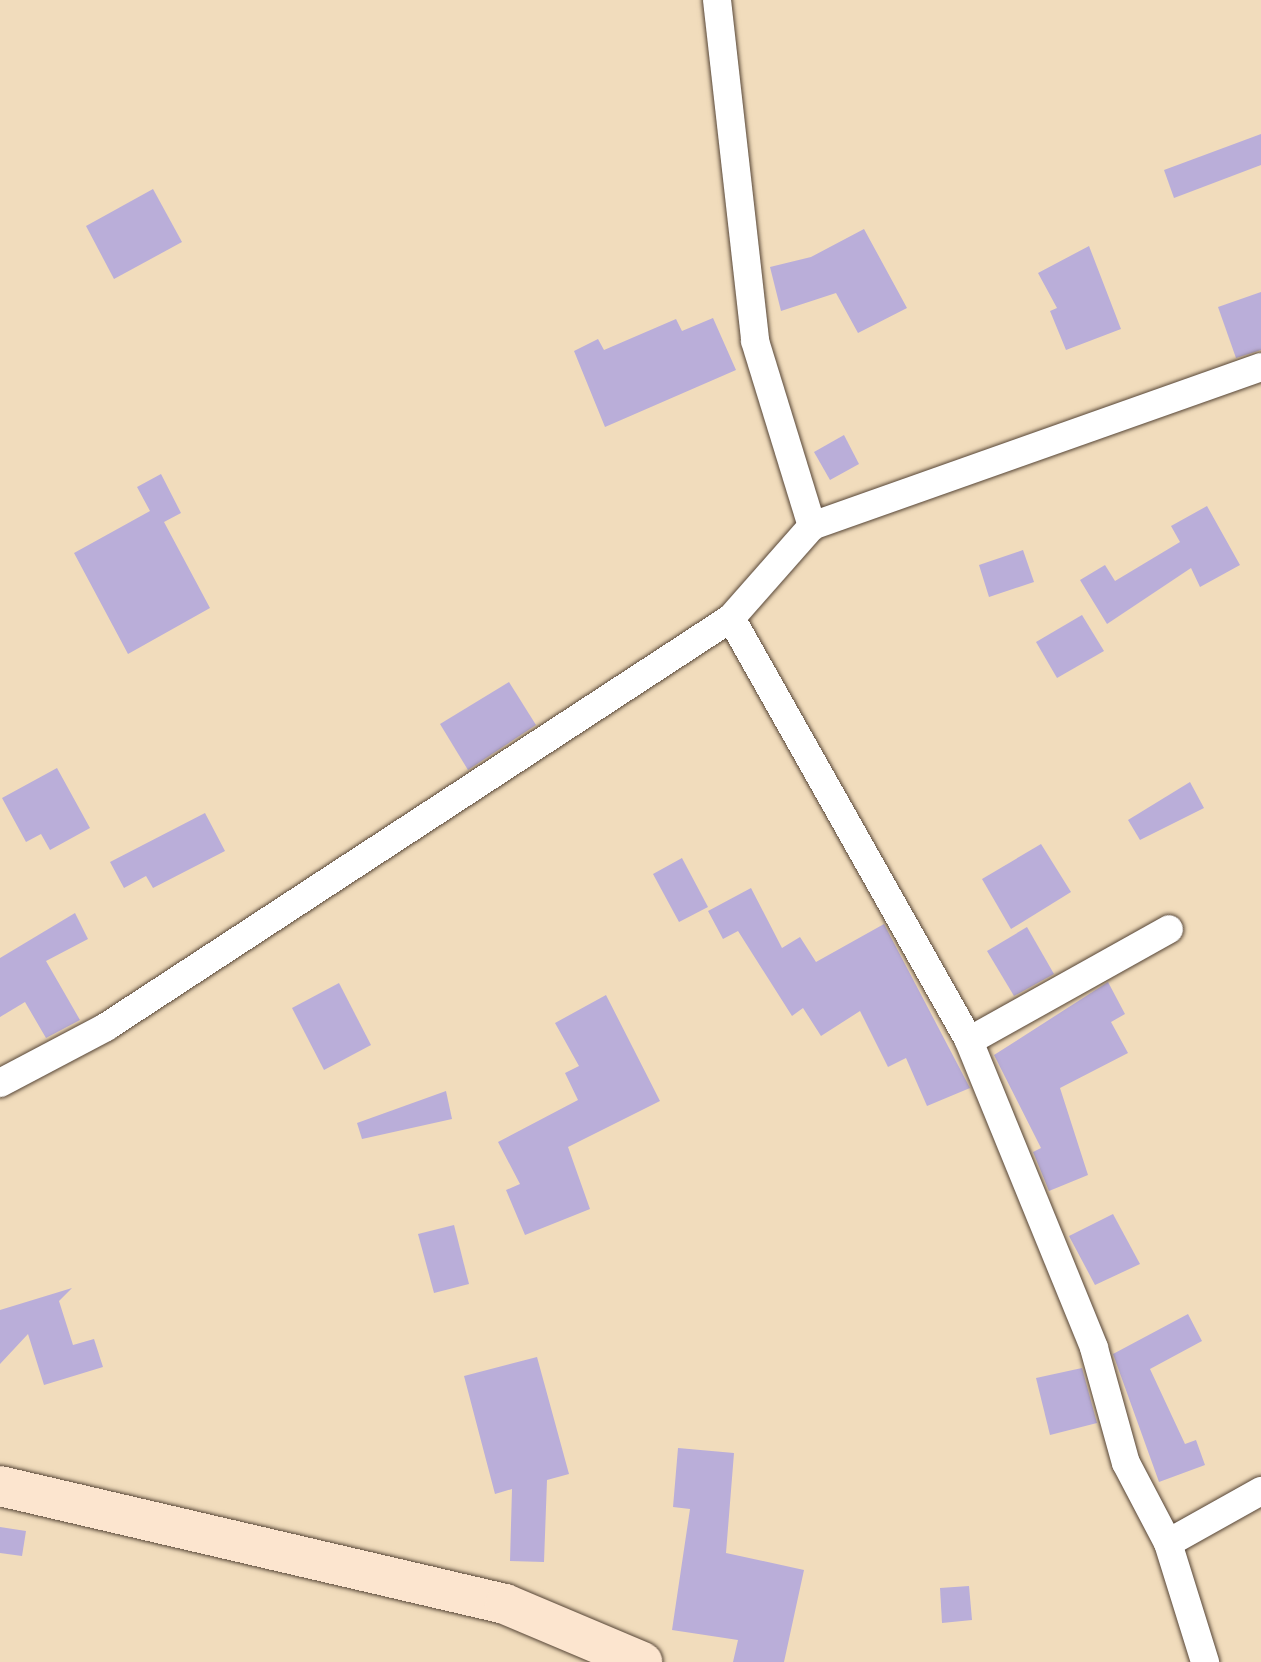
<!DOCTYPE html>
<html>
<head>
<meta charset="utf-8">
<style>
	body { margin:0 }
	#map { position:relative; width:1261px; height:1662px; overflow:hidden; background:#f1dcbc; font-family:"Balsamiq Sans",sans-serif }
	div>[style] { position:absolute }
	.building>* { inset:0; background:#baaed9 }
	.roads { filter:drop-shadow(0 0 2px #564536) drop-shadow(0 0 2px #564536) }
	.street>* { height:28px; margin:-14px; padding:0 14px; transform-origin:14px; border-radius:14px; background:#fff }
	.secondary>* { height:40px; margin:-20px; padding:0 20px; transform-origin:20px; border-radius:20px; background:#fce5cf }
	span { translate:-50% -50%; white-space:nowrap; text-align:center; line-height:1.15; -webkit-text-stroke:8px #fdfcf7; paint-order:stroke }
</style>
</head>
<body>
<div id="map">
	<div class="building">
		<div style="clip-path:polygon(1261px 134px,1261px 165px,1174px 198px,1164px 170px)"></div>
		<div style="clip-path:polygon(153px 189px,182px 242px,114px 279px,86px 226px)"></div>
		<div style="clip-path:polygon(864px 229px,907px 308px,858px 333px,836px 293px,781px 311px,770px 267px,811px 257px)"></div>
		<div style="clip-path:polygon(1089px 246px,1121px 329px,1066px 350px,1050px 311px,1057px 308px,1038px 273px)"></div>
		<div style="clip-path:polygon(1261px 292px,1261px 350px,1236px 358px,1218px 307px)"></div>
		<div style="clip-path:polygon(713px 318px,736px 370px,605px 427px,574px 351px,598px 339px,604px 350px,676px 319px,682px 331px)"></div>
		<div style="clip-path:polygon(844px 435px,859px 464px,830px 480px,814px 452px)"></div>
		<div style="clip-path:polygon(161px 474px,181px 513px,164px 522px,210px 608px,128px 654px,74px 553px,150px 511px,137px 487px)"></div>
		<div style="clip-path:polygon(1207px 506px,1240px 565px,1200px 587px,1191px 568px,1107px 624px,1080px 580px,1105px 565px,1115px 581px,1180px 542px,1171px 526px)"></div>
		<div style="clip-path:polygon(1023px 550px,1034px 582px,989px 597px,979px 565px)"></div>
		<div style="clip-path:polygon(1082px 615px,1104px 651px,1057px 678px,1036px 642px)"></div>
		<div style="clip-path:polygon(509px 682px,536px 725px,468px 770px,440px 724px)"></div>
		<div style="clip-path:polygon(57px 768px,90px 828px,50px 850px,41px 834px,26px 842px,2px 798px)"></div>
		<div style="clip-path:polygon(1190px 782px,1204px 808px,1140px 840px,1128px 820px)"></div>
		<div style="clip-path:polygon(205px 813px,225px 851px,153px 888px,146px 876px,124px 888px,110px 862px)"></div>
		<div style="clip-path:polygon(1041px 844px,1071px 892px,1011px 929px,982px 879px)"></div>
		<div style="clip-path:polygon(682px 858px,708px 907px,679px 922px,653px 874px)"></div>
		<div style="clip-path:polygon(751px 888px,782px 948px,800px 937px,816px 962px,884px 924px,970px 1088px,927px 1106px,906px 1058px,888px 1067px,860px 1011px,821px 1036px,803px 1008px,792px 1016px,738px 931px,723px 939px,708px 911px)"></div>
		<div style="clip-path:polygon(75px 913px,88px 939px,46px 961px,80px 1020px,46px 1038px,25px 1002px,0 1017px,0 958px)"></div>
		<div style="clip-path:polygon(1027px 927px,1054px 974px,1014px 996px,987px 951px)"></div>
		<div style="clip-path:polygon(1108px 982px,1125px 1014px,1111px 1022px,1128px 1053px,1060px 1088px,1088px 1175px,1049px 1191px,1033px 1152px,1041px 1148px,994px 1055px)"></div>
		<div style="clip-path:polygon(339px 983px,371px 1045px,324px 1070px,292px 1008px)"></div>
		<div style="clip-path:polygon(606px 995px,660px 1101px,568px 1147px,590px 1209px,525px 1235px,506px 1190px,520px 1184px,498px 1142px,578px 1100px,565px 1073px,579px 1066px,555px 1023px)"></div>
		<div style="clip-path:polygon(446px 1091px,452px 1119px,362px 1139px,357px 1123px)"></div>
		<div style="clip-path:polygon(1113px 1214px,1140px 1264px,1095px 1285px,1069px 1236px)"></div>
		<div style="clip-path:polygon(454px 1225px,469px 1284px,434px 1293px,418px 1234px)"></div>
		<div style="clip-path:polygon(72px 1288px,59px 1301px,73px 1345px,94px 1339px,103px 1367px,44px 1385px,28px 1334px,0 1364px,0 1310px)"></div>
		<div style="clip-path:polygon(1188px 1314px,1202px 1341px,1150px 1369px,1185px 1444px,1196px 1440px,1205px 1465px,1159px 1482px,1113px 1354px)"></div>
		<div style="clip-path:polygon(537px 1357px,569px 1474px,547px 1480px,544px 1562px,510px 1561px,512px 1489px,495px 1494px,464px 1376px)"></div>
		<div style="clip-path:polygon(1082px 1368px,1097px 1423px,1050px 1435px,1036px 1378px)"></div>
		<div style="clip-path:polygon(678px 1448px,734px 1453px,726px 1553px,804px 1570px,784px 1662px,733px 1662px,738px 1640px,672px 1630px,690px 1509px,673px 1507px)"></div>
		<div style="clip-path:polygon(0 1527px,26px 1531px,22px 1556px,0 1553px)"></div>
		<div style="clip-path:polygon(969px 1586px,972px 1620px,942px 1623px,940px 1588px)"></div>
	</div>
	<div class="roads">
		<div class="street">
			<div style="left:717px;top:0;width:343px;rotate:83.6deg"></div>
			<div style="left:755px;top:341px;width:194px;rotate:72.9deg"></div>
			<div style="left:731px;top:618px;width:485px;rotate:60.6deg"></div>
			<div style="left:969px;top:1041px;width:331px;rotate:67.8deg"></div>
			<div style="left:1094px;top:1348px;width:119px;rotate:74.5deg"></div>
			<div style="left:1126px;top:1463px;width:90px;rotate:62.3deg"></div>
			<div style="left:1168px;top:1543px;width:125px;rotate:72.7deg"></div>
			<div style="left:969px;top:1041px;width:229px;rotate:-29.2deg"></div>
			<div style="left:0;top:1083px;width:120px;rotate:-27.8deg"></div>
			<div style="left:106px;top:1027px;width:747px;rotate:-33.2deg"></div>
			<div style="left:731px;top:618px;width:123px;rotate:-48.6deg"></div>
			<div style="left:812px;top:526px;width:476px;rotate:-19.5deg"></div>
			<div style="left:1168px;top:1543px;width:107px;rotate:-29.2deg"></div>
		</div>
		<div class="secondary">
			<div style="left:0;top:1486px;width:519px;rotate:13.15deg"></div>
			<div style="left:505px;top:1604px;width:149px;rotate:22.9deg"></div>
		</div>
	</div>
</div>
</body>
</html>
